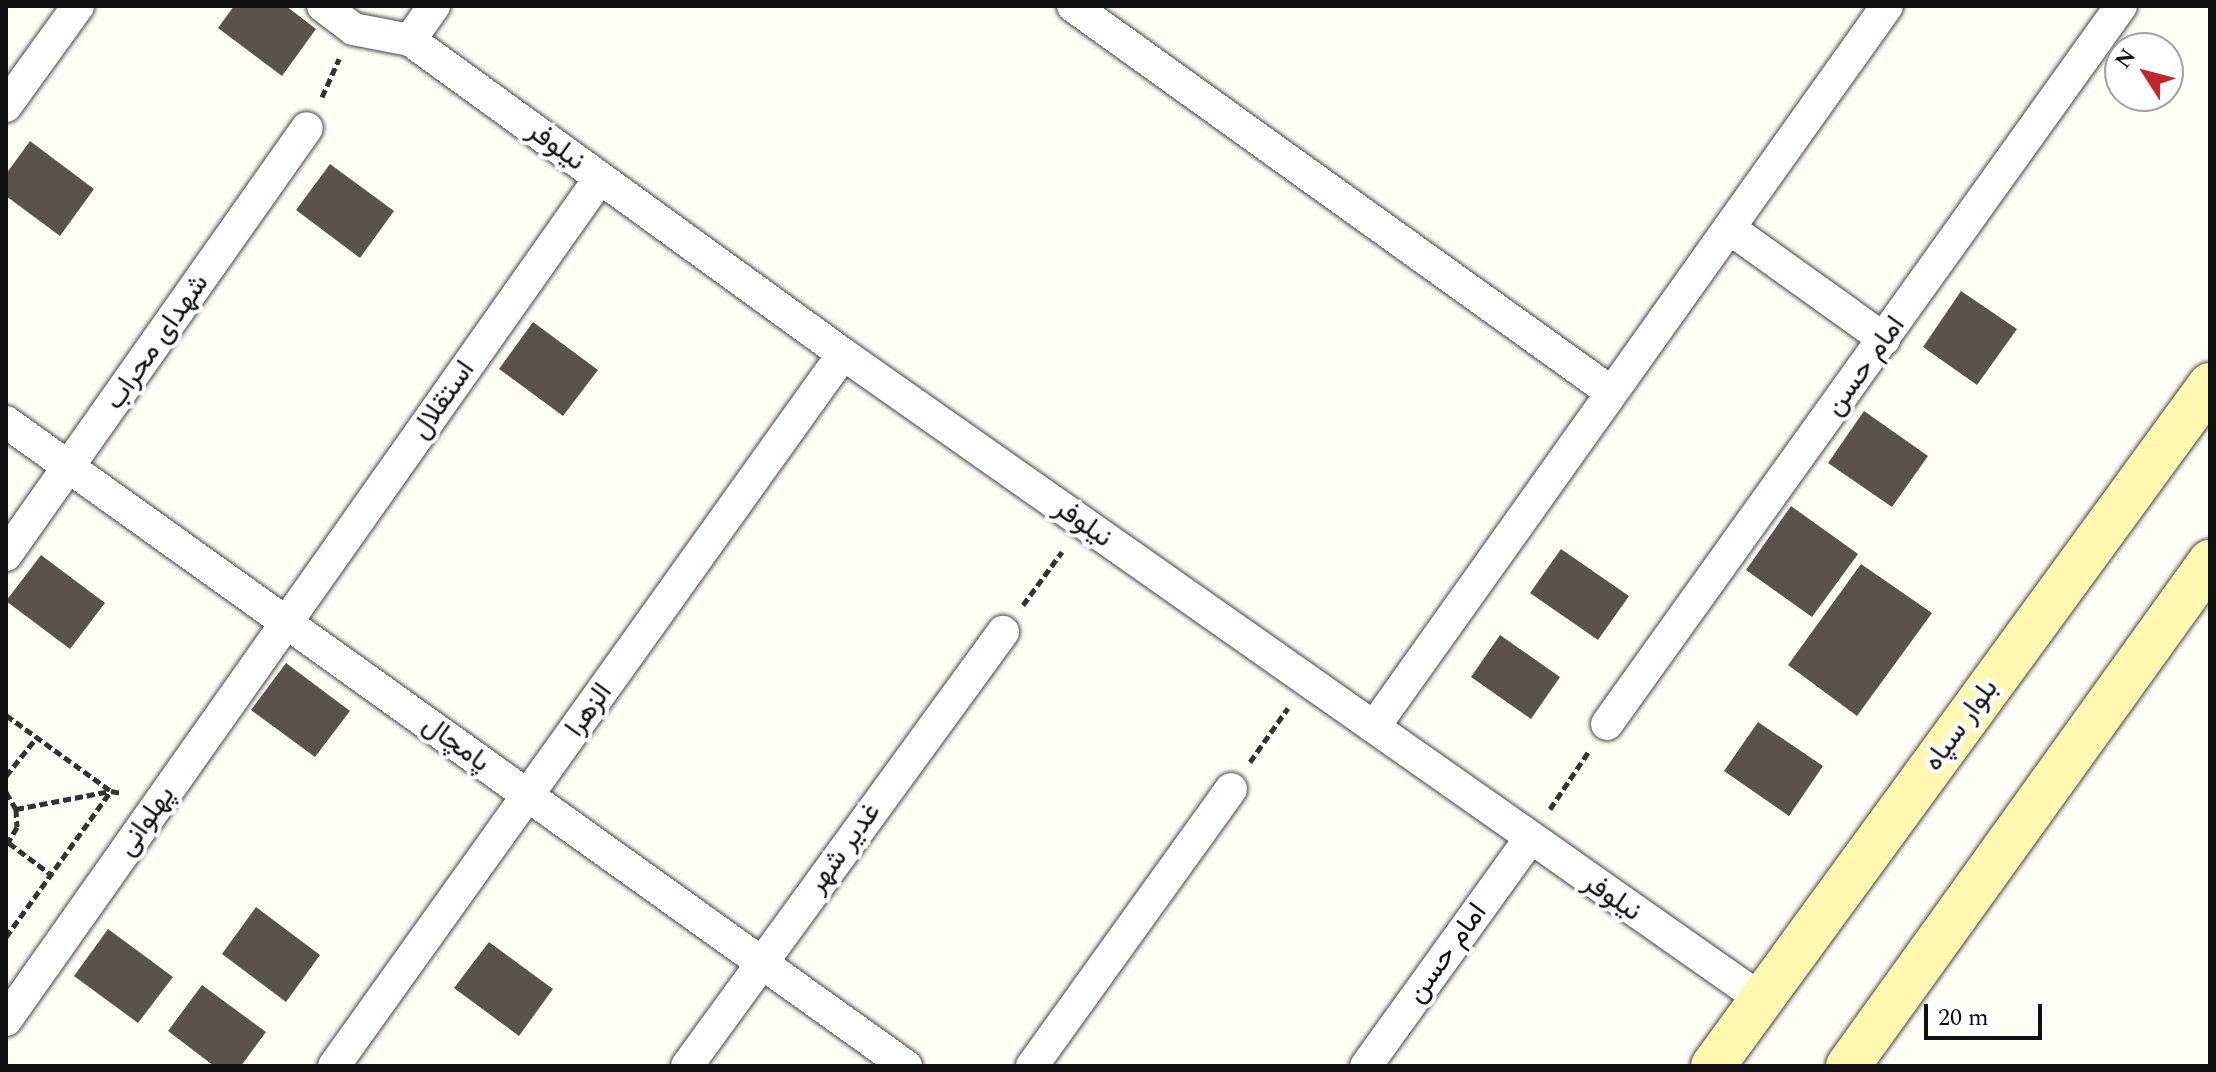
<!DOCTYPE html>
<html>
<head>
<meta charset="utf-8">
<style>
	body { margin:0 }
	#map { position:relative; width:2216px; height:1072px; overflow:hidden; background:#fffdf5; font-family:Spectral,Vazirmatn,serif }
	div>[style] { position:absolute }
	.building>* { inset:0; background:#5a524d }
	.path>* { height:5px; margin-top:-2.5px; transform-origin:0; background:repeating-linear-gradient(90deg,#333 0 8px,transparent 0 12px) }
	.roads { filter:drop-shadow(0 0 2px #444) drop-shadow(0 0 2px #444) }
	.minor>* { height:32px; margin:-16px; padding:0 16px; transform-origin:16px; border-radius:16px; background:#fff }
	.secondary>* { height:44px; margin:-22px; padding:0 22px; transform-origin:22px; border-radius:22px; background:#fff6b0 }
	span { translate:-50% -50%; white-space:nowrap; text-align:center; line-height:1.15; -webkit-text-stroke:8px #fff; paint-order:stroke }
	.street-label { font-size:28px; color:#111 }
	.frame { position:absolute; inset:0; border:8px solid #111; pointer-events:none }
	.north { position:absolute; left:2104px; top:32px; width:80px; height:80px; box-sizing:border-box; background:#fff; border:2px solid #a0a0a0; border-radius:50%; rotate:306deg; font-size:22px; font-weight:700; line-height:32px; text-align:center; color:#111 }
	.north::after { content:''; display:block; margin:auto; width:28px; height:36px; background:#c4262e; clip-path:polygon(50% 0,100% 100%,50% 72%,0 100%) }
	.scale { position:absolute; left:1924px; top:1004px; width:118px; height:36px; box-sizing:border-box; border:4px solid #111; border-top:0; padding-left:10px; font-size:24px; line-height:28px; white-space:nowrap; color:#111; -webkit-text-stroke:6px #fff; paint-order:stroke }
</style>
</head>
<body>
<div id="map">
	<div class="building">
		<div style="clip-path:polygon(234px 6px,286px 6px,316px 29px,282px 76px,218px 28px)"></div>
		<div style="clip-path:polygon(30px 141px,94px 189px,60px 236px,6px 196px,6px 174px)"></div>
		<div style="clip-path:polygon(330px 164px,394px 211px,360px 258px,296px 210px)"></div>
		<div style="clip-path:polygon(1961px 291px,2017px 329px,1977px 385px,1923px 347px)"></div>
		<div style="clip-path:polygon(533px 322px,598px 370px,563px 416px,499px 369px)"></div>
		<div style="clip-path:polygon(1864px 411px,1928px 456px,1892px 507px,1828px 463px)"></div>
		<div style="clip-path:polygon(1791px 506px,1858px 554px,1812px 617px,1746px 570px)"></div>
		<div style="clip-path:polygon(1561px 549px,1629px 596px,1598px 640px,1530px 593px)"></div>
		<div style="clip-path:polygon(41px 555px,105px 603px,70px 649px,6px 601px)"></div>
		<div style="clip-path:polygon(1861px 564px,1932px 613px,1857px 716px,1788px 665px)"></div>
		<div style="clip-path:polygon(1500px 635px,1560px 677px,1531px 719px,1471px 677px)"></div>
		<div style="clip-path:polygon(286px 663px,350px 711px,315px 757px,251px 710px)"></div>
		<div style="clip-path:polygon(1758px 722px,1823px 766px,1789px 816px,1724px 771px)"></div>
		<div style="clip-path:polygon(256px 907px,320px 955px,286px 1002px,222px 954px)"></div>
		<div style="clip-path:polygon(108px 929px,173px 977px,138px 1023px,74px 976px)"></div>
		<div style="clip-path:polygon(489px 942px,553px 989px,519px 1036px,454px 988px)"></div>
		<div style="clip-path:polygon(202px 985px,266px 1032px,241px 1066px,214px 1066px,168px 1031px)"></div>
	</div>
	<div class="path">
		<div style="left:322px;top:97px;width:42px;rotate:-65.9deg"></div>
		<div style="left:1023px;top:605px;width:66px;rotate:-53.7deg"></div>
		<div style="left:6px;top:715px;width:130px;rotate:35.9deg"></div>
		<div style="left:111px;top:791px;width:10px;rotate:11deg"></div>
		<div style="left:1250px;top:762px;width:66px;rotate:-54.9deg"></div>
		<div style="left:6px;top:776px;width:50px;rotate:-51.5deg"></div>
		<div style="left:6px;top:792px;width:20px;rotate:60deg"></div>
		<div style="left:16px;top:809px;width:18px;rotate:87deg"></div>
		<div style="left:17px;top:827px;width:22px;rotate:120deg"></div>
		<div style="left:16px;top:809px;width:96px;rotate:-10.8deg"></div>
		<div style="left:1550px;top:809px;width:70px;rotate:-56.1deg"></div>
		<div style="left:9px;top:843px;width:50px;rotate:36.9deg"></div>
		<div style="left:6px;top:937px;width:180px;rotate:-54.3deg"></div>
	</div>
	<div class="roads">
		<div class="minor">
			<div style="left:323px;top:6px;width:38px;rotate:37deg"></div>
			<div style="left:353px;top:29px;width:58px;rotate:10.9deg"></div>
			<div style="left:410px;top:40px;width:535px;rotate:35.95deg"></div>
			<div style="left:843px;top:354px;width:1122px;rotate:35.09deg"></div>
			<div style="left:1073px;top:6px;width:662px;rotate:35.66deg"></div>
			<div style="left:410px;top:40px;width:42px;rotate:-54.8deg"></div>
			<div style="left:6px;top:106px;width:123px;rotate:-54.2deg"></div>
			<div style="left:1729px;top:228px;width:191px;rotate:35.6deg"></div>
			<div style="left:6px;top:422px;width:1107px;rotate:35.59deg"></div>
			<div style="left:6px;top:555px;width:522px;rotate:-54.82deg"></div>
			<div style="left:1607px;top:724px;width:883px;rotate:-54.4deg"></div>
			<div style="left:1374px;top:727px;width:885px;rotate:-54.57deg"></div>
			<div style="left:6px;top:1020px;width:1030px;rotate:-54.8deg"></div>
			<div style="left:334px;top:1066px;width:875px;rotate:-54.44deg"></div>
			<div style="left:687px;top:1066px;width:537px;rotate:-53.94deg"></div>
			<div style="left:1032px;top:1066px;width:341px;rotate:-54.3deg"></div>
			<div style="left:1366px;top:1066px;width:279px;rotate:-54.2deg"></div>
		</div>
		<div class="secondary">
			<div style="left:1713px;top:1066px;width:843px;rotate:-53.88deg"></div>
			<div style="left:1848px;top:1066px;width:621px;rotate:-54.31deg"></div>
		</div>
	</div>
	<div class="street-label">
		<span style="left:556px;top:146px;rotate:36deg">نیلوفر</span>
		<span style="left:157px;top:342px;rotate:-55deg">شهدای محراب</span>
		<span style="left:1865px;top:366px;rotate:-54deg">امام حسن</span>
		<span style="left:443px;top:400px;rotate:-55deg">استقلال</span>
		<span style="left:1083px;top:523px;rotate:35deg">نیلوفر</span>
		<span style="left:589px;top:710px;rotate:-54deg">الزهرا</span>
		<span style="left:1961px;top:725px;rotate:-54deg">بلوار سپاه</span>
		<span style="left:456px;top:744px;rotate:36deg">پامچال</span>
		<span style="left:146px;top:821px;rotate:-55deg">پهلوانی</span>
		<span style="left:844px;top:848px;rotate:-54deg">غدیر شهر</span>
		<span style="left:1612px;top:897px;rotate:34deg">نیلوفر</span>
		<span style="left:1447px;top:953px;rotate:-54deg">امام حسن</span>
	</div>
	<div class="frame"></div>
	<div class="north">N</div>
	<div class="scale">20 m</div>
</div>
</body>
</html>
